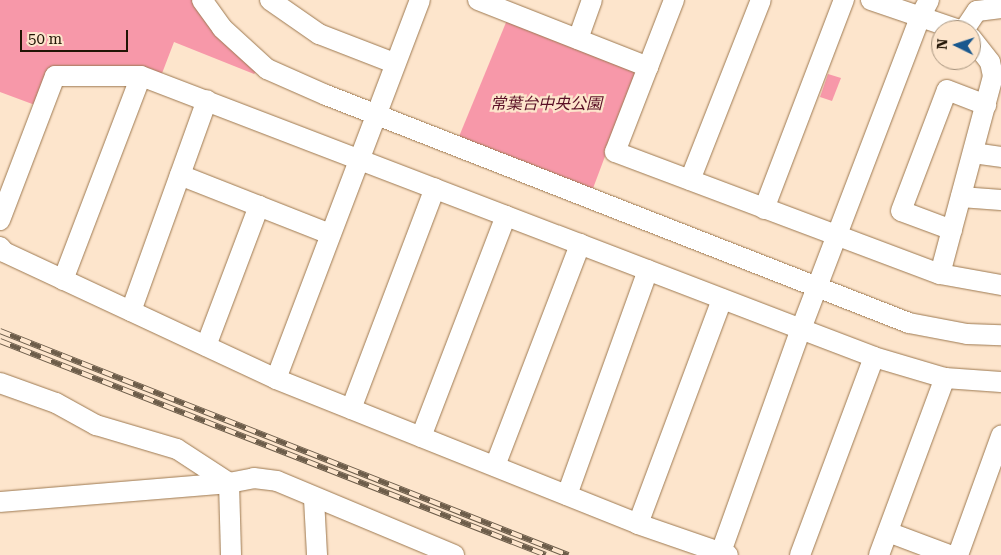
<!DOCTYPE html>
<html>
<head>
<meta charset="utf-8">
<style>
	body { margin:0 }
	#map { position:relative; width:1001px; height:555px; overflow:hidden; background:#fde5cc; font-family:"Roboto Serif","Noto Sans JP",serif }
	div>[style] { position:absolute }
	.green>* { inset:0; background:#f798a9 }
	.roads { filter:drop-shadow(0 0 1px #9d7951) drop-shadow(0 0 1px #9d7951) }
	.minor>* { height:20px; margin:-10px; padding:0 10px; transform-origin:10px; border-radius:10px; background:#fff }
	.rail>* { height:5.5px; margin-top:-2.75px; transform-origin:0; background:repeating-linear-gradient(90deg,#fde5cc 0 11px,#6d5d4a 0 22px); box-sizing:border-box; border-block:1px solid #6d5d4a }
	span { translate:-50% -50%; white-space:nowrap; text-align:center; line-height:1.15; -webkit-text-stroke:4.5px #fde5cc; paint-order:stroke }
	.park-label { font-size:16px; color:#5a1026; font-style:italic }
	.north { position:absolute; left:931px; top:20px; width:50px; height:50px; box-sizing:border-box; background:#fde5cc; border:1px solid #a5927c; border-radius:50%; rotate:274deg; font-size:14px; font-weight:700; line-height:20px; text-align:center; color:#221505 }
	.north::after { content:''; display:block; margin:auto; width:18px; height:22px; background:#19588e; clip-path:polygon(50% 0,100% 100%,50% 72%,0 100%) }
	.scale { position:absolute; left:20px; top:30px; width:108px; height:22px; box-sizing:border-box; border:2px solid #221505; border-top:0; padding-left:6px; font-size:15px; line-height:18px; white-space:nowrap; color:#221505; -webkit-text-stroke:4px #fde5cc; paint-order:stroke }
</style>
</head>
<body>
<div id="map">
	<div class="green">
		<div style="clip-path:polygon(0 0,196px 0,259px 69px,254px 74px,174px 42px,161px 76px,51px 70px,35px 105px,0 92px)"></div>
		<div style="clip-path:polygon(507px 20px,637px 71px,592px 191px,458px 139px)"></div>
		<div style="clip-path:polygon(828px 74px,841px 78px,832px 101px,820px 97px)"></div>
	</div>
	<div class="roads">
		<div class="minor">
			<div style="left:202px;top:0;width:34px;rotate:54deg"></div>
			<div style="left:222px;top:28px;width:61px;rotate:42.3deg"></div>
			<div style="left:267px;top:69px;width:64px;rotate:23.8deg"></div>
			<div style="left:326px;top:95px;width:626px;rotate:21.36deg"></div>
			<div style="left:909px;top:323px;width:59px;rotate:10.7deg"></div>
			<div style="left:967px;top:334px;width:34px;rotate:2deg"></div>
			<div style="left:270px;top:0;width:60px;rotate:34.8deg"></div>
			<div style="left:319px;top:34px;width:80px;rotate:21.1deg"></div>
			<div style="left:478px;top:0;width:183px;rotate:21.5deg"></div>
			<div style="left:674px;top:0;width:163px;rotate:111.2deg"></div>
			<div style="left:615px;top:152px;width:347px;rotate:20.6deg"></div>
			<div style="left:940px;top:274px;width:205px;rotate:-75deg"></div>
			<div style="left:993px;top:76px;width:14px;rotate:-102deg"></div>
			<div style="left:990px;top:62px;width:31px;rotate:-128deg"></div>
			<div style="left:871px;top:0;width:93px;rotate:18.8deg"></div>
			<div style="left:964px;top:30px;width:23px;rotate:-56deg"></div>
			<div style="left:977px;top:11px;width:24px;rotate:-7deg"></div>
			<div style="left:578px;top:39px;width:41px;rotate:-70.3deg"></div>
			<div style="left:973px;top:153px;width:28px;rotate:8deg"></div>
			<div style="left:180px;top:175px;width:161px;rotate:21.5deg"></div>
			<div style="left:690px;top:180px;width:193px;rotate:-68.5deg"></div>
			<div style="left:961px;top:197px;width:40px;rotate:4.3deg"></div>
			<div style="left:764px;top:209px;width:224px;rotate:-69.1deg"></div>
			<div style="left:0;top:220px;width:154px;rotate:-69.1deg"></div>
			<div style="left:55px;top:76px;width:86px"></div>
			<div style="left:952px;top:230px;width:54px;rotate:-159.6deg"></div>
			<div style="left:901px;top:211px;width:129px;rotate:-69.2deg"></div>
			<div style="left:947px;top:90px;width:42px;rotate:21deg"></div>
			<div style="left:0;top:247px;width:6px;rotate:51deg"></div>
			<div style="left:4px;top:252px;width:300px;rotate:25deg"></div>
			<div style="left:276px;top:379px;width:390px;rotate:21.8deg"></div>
			<div style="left:638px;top:524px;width:95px;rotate:19deg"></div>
			<div style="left:940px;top:274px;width:62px;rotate:10.2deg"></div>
			<div style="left:63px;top:280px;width:218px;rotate:-69.1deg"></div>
			<div style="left:141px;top:76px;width:785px;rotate:20.97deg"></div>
			<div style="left:874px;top:357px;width:74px;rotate:16.5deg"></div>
			<div style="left:945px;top:378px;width:56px;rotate:4.1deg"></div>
			<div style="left:131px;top:311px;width:224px;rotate:-70.2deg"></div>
			<div style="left:206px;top:346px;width:150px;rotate:-69.3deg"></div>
			<div style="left:276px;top:379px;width:405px;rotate:-69.2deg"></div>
			<div style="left:0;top:383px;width:59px;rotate:19.7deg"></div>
			<div style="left:56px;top:403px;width:46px;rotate:28.8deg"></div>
			<div style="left:96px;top:425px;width:84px;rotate:16.5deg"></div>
			<div style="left:177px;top:449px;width:62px;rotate:33.2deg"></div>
			<div style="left:229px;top:483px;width:25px;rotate:-11deg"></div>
			<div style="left:254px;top:478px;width:23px;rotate:7deg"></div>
			<div style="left:277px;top:481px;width:192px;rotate:22.7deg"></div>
			<div style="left:351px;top:409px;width:236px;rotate:-69.2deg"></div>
			<div style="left:421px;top:437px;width:237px;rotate:-69deg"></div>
			<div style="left:495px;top:466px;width:238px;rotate:-69deg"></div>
			<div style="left:567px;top:495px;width:239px;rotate:-70.2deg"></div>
			<div style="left:314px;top:499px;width:56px;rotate:86.9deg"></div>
			<div style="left:0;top:502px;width:230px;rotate:-4.7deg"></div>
			<div style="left:229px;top:483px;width:72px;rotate:88.4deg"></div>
			<div style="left:638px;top:524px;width:240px;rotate:-69.5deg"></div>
			<div style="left:888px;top:532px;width:65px;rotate:20.7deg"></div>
			<div style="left:721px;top:552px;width:237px;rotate:-70.3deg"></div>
			<div style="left:801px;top:329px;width:334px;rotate:-69.1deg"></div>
			<div style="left:920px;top:17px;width:19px;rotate:-62deg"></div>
			<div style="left:800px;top:555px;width:211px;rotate:-69.5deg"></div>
			<div style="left:879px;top:555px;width:189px;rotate:-69.6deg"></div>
			<div style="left:958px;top:555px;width:127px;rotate:-70.1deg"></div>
		</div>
	</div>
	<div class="rail">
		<div style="left:0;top:331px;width:611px;rotate:21.52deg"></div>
		<div style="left:0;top:341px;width:586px;rotate:21.4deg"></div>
	</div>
	<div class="park-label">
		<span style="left:546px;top:104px">常葉台中央公園</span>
	</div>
	<div class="north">N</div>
	<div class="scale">50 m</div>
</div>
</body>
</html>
